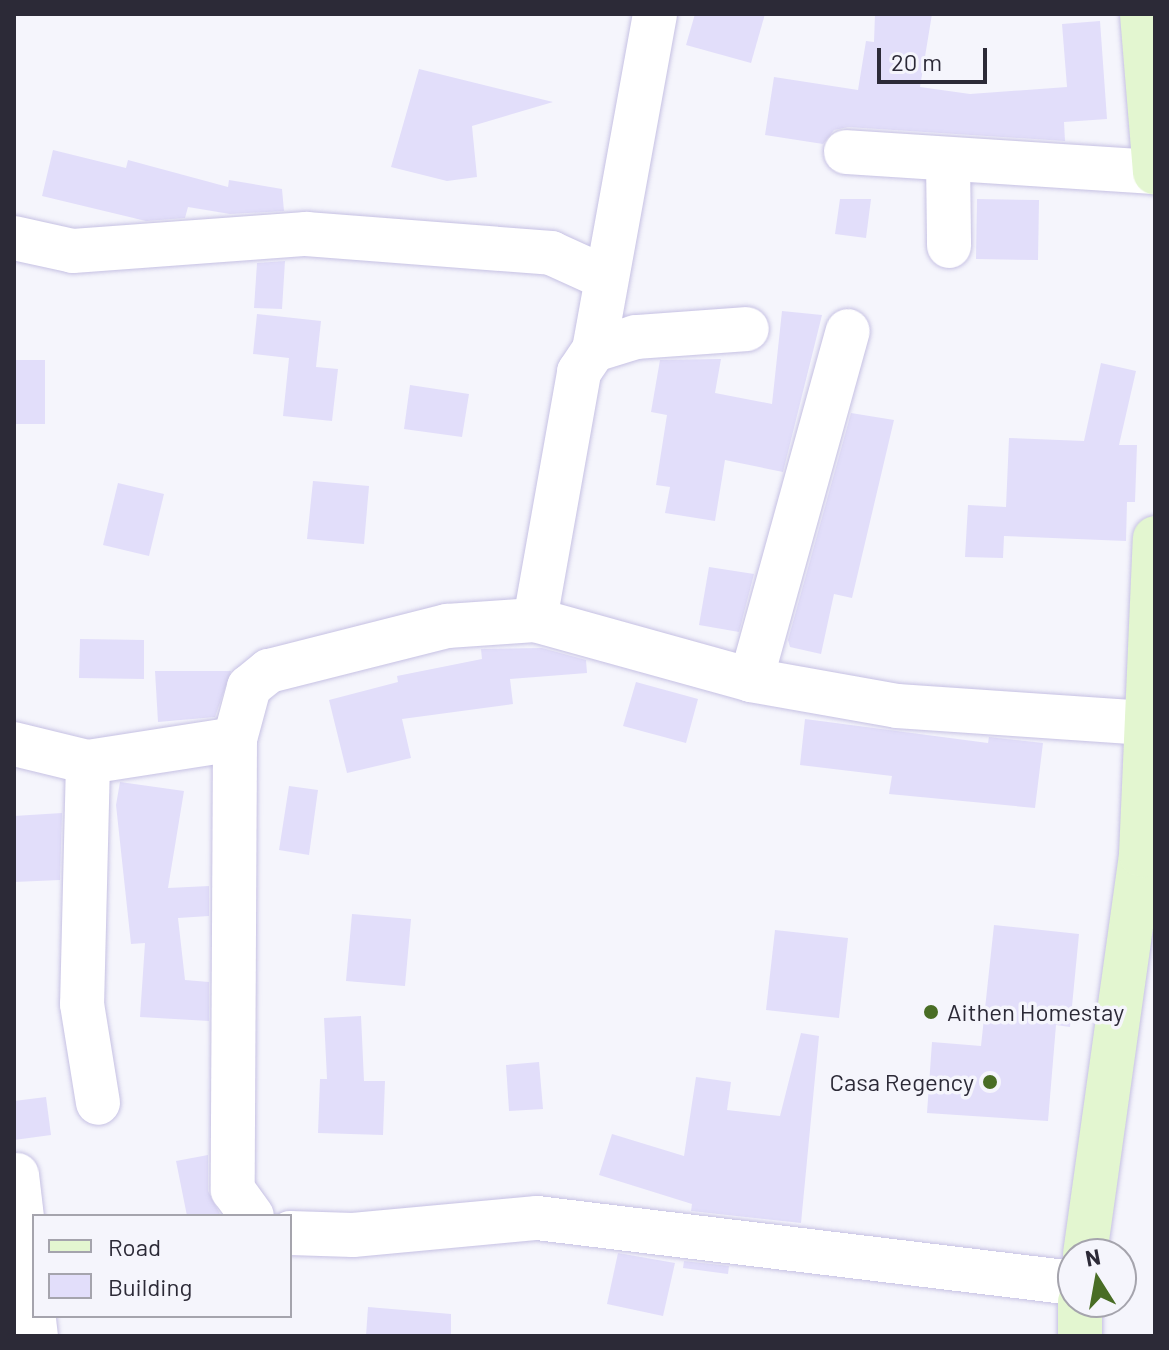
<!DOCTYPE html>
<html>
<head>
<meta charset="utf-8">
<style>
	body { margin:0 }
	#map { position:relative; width:1169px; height:1350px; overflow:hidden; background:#f5f5fc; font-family:Barlow,sans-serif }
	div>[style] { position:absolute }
	.building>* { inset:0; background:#e2defa }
	.roads { filter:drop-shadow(0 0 2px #c6c1e3) drop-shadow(0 0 2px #c6c1e3) }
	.street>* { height:44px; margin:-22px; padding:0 22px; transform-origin:22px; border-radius:22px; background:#fff }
	.secondary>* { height:44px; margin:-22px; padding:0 22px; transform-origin:22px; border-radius:22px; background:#e3f6d0 }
	.dots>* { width:22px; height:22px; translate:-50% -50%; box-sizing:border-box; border:4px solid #f5f5fc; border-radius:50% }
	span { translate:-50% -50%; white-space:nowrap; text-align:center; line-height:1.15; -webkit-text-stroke:7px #f5f5fc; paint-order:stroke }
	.poi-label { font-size:24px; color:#2c2a37 }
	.left { translate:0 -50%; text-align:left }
	.right { translate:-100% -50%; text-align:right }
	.frame { position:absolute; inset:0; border:16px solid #2c2a37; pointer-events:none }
	.legend { position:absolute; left:32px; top:1214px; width:260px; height:104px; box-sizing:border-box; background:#f5f5fc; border:2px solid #a5a4ad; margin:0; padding:10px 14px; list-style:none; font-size:24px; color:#2c2a37 }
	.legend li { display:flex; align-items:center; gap:16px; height:40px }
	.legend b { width:40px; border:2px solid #a5a4ad }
	.north { position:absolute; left:1057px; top:1238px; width:80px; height:80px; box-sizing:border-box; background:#f5f5fc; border:2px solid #a5a4ad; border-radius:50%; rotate:349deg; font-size:22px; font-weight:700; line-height:32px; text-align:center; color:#2c2a37 }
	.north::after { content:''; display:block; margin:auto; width:28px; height:36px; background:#496d25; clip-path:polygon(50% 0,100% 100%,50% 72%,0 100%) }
	.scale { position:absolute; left:877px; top:48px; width:110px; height:36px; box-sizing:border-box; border:4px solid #2c2a37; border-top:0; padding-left:10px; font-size:24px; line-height:28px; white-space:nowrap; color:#2c2a37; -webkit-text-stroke:6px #f5f5fc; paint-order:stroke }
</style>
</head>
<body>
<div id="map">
	<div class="building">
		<div style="clip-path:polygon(695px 14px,765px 14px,751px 63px,686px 45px)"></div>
		<div style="clip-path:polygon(875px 14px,932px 14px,920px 87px,970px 94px,1067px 87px,1062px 24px,1100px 21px,1107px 119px,1064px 122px,1065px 141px,848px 127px,834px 130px,823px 144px,765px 135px,774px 77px,858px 90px,866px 41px,874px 42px)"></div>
		<div style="clip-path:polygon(419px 69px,553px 102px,472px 126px,477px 177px,447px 181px,391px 167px)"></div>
		<div style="clip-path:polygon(53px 150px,126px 168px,128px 160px,228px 187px,229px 180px,282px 189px,284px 211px,230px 214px,188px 207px,185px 218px,146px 221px,42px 196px)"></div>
		<div style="clip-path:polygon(840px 199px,871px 199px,866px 238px,835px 234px)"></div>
		<div style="clip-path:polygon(977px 199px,1039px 200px,1038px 260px,976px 259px)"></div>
		<div style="clip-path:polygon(285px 261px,282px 309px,254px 308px,257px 263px)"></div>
		<div style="clip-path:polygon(782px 311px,822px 315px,783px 472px,725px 460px,715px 521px,665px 513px,670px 487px,656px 485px,667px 415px,651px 412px,660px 360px,721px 359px,715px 393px,772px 404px)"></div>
		<div style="clip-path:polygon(257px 314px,321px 321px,316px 367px,338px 369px,332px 421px,283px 416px,289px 358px,253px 354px)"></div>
		<div style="clip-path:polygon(14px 360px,45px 360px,45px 424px,14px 424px)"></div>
		<div style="clip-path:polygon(1101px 363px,1136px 371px,1119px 445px,1137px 445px,1135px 502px,1127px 502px,1126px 541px,1004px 536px,1003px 558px,965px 557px,968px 505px,1006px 507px,1009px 438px,1084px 441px)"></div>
		<div style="clip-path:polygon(410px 385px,469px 394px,462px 437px,404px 429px)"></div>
		<div style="clip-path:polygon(851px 413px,894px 420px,852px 598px,834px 594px,821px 654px,790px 647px,788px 640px)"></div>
		<div style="clip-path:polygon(313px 481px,369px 486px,364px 544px,307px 539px)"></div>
		<div style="clip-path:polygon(118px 483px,164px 494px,149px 556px,103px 545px)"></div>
		<div style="clip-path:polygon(709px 567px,754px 574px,739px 632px,699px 625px)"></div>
		<div style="clip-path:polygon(80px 639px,144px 640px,144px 679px,79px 678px)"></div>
		<div style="clip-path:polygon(542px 648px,586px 660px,587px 673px,510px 679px,513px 704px,402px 719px,411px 758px,347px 773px,329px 700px,398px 682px,397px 676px,482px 659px,481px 649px)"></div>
		<div style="clip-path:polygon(155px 671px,231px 671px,215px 717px,158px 722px)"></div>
		<div style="clip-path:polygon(636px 682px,698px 699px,686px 743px,623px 726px)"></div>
		<div style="clip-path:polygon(805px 719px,988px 743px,989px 737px,1043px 743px,1035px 808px,889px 794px,892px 776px,800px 765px)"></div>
		<div style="clip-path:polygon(120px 782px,184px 791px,168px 888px,209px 886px,209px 916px,178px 918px,185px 980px,209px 982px,209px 1021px,140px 1017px,145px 943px,131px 944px,116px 805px)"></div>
		<div style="clip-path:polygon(289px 786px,318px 790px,309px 855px,279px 850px)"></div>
		<div style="clip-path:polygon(62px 813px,60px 880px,14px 882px,14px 816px)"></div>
		<div style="clip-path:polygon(352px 914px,411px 919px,405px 986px,346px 981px)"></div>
		<div style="clip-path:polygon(994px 925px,1079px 934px,1070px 1027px,1056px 1025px,1048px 1121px,927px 1113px,932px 1042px,981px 1046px)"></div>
		<div style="clip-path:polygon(775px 930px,848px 938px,839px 1018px,766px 1010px)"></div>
		<div style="clip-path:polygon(361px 1016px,364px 1081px,385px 1081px,383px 1135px,318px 1133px,320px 1079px,327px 1079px,324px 1018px)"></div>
		<div style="clip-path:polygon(801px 1033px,819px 1036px,801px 1223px,691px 1211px,692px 1204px,599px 1175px,612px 1134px,684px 1156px,696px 1077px,731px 1082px,727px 1110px,780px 1116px)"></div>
		<div style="clip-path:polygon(539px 1062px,543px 1109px,509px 1111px,506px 1065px)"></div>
		<div style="clip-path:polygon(46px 1097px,51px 1135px,14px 1140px,14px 1101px)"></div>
		<div style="clip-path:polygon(208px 1155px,208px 1191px,221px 1216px,187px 1216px,176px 1161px)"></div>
		<div style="clip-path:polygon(618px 1253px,675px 1263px,663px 1316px,607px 1304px)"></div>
		<div style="clip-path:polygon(684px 1261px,729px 1266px,728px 1274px,683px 1268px)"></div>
		<div style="clip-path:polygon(368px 1307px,451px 1314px,451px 1336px,366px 1336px)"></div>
	</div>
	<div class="roads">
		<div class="street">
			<div style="left:846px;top:152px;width:310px;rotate:3.7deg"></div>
			<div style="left:948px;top:159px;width:87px;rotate:89.3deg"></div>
			<div style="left:14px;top:238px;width:60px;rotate:12.4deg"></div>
			<div style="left:73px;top:251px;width:234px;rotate:-4.2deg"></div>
			<div style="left:306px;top:234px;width:246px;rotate:4.4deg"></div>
			<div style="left:551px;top:253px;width:58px;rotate:24.4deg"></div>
			<div style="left:594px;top:350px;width:341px;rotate:-79.7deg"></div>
			<div style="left:535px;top:620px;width:252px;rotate:-79.9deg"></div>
			<div style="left:579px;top:372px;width:27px;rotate:-56deg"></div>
			<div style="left:594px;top:350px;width:44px;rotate:-17.2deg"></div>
			<div style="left:636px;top:337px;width:111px;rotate:-4.1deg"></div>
			<div style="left:751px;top:680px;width:362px;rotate:-74.5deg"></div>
			<div style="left:235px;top:739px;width:451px;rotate:90.3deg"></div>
			<div style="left:233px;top:1190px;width:32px;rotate:54deg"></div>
			<div style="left:14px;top:744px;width:76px;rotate:13.7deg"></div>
			<div style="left:88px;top:762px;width:149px;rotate:-8.9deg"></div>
			<div style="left:235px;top:739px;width:54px;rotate:-74.9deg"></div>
			<div style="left:249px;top:687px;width:26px;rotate:-39deg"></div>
			<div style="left:269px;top:671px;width:184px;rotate:-14.2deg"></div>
			<div style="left:447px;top:626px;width:88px;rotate:-3.9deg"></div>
			<div style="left:535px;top:620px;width:224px;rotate:15.5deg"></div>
			<div style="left:751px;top:680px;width:148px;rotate:10.1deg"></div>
			<div style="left:897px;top:706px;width:253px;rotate:3.9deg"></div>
			<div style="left:88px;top:762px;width:242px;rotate:91.4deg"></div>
			<div style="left:82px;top:1004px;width:100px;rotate:80.8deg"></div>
			<div style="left:17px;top:1175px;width:162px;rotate:83.3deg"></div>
			<div style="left:290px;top:1233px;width:63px;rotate:1.8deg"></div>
			<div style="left:353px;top:1235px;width:185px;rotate:-5.3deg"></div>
			<div style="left:537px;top:1218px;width:540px;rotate:6.91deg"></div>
		</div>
		<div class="secondary">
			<div style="left:1142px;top:14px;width:159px;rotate:85.3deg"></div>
			<div style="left:1085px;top:1254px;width:403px;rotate:-82deg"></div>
			<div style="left:1141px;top:855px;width:317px;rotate:-87.5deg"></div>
			<div style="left:1080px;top:1336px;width:34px;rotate:-90deg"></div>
		</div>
	</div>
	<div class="dots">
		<div style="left:931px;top:1012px;background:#496d25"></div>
		<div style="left:990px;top:1082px;background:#496d25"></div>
	</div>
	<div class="poi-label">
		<span class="left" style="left:947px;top:1012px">Aithen Homestay</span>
		<span class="right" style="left:974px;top:1082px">Casa Regency</span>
	</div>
	<div class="frame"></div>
	<ul class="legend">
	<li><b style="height:10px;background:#e3f6d0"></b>Road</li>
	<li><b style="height:22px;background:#e2defa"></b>Building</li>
	</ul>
	<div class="north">N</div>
	<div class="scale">20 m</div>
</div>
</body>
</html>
